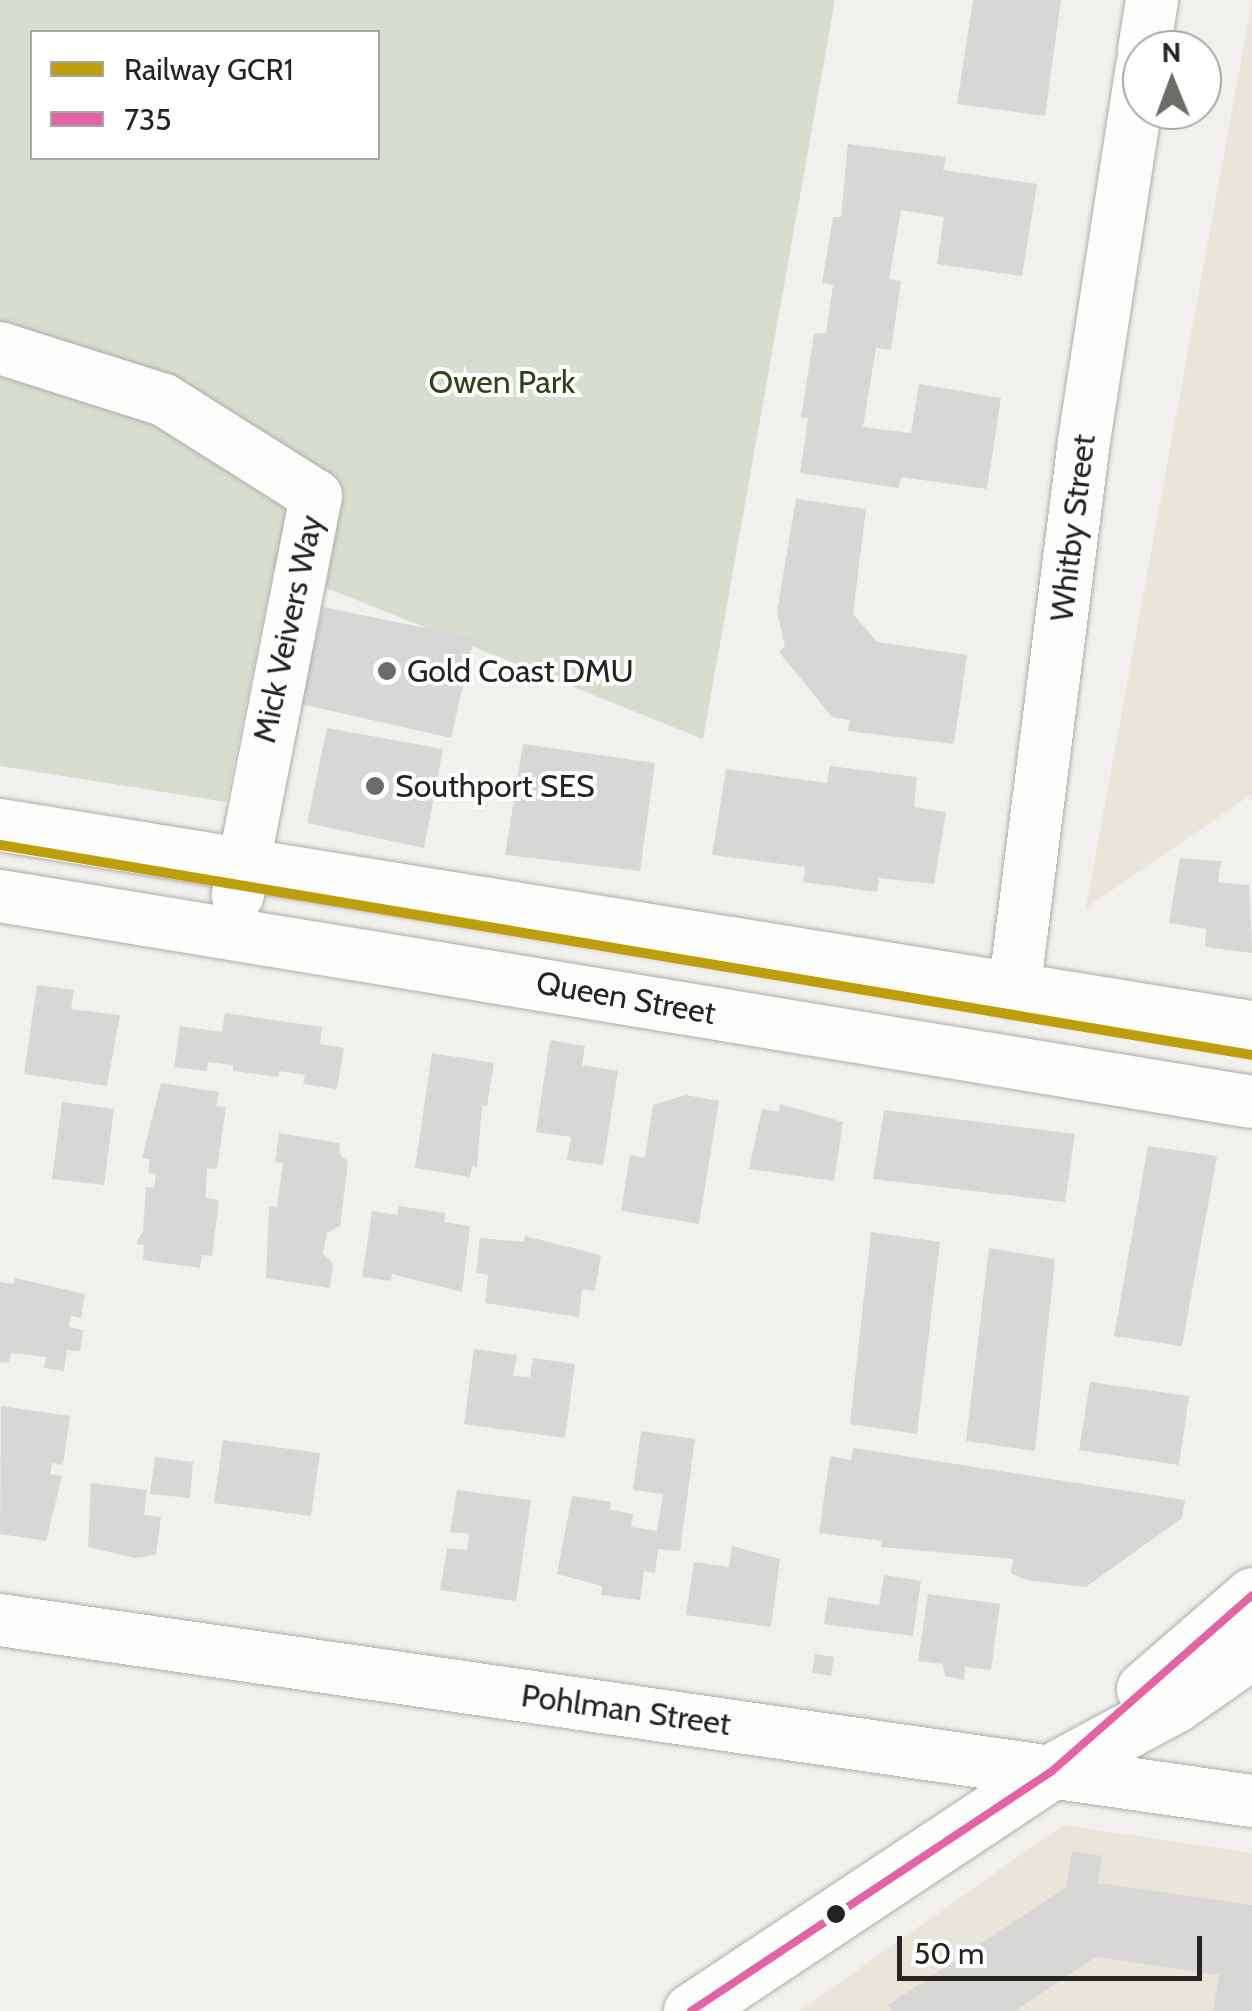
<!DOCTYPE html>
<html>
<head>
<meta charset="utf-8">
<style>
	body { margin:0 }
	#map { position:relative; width:1252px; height:2011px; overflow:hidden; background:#f2f0ec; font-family:Cabin,sans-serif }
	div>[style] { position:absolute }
	.built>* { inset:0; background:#e8e5db }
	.green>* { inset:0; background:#d8decf }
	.building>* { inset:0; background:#d9d7d6 }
	.roads { filter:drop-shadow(0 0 2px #adaca9) drop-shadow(0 0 2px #adaca9) }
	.minor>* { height:52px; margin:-26px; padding:0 26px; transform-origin:26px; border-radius:26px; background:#fdfdfc }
	.major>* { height:55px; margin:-27.5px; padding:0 27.5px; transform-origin:27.5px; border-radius:27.5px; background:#fdfdfc }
	.bus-1>* { height:8px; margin:-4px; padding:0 4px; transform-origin:4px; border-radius:4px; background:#e463a4 }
	.rail-1>* { height:10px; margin:-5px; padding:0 5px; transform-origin:5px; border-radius:5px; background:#be9e0a }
	.dots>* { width:28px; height:28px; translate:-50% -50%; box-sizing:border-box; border:5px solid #fff; border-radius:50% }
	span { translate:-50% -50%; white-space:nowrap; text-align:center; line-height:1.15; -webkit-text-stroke:8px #fff; paint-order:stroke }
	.park-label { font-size:32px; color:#2d4417 }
	.street-label { font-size:32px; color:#252421 }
	.poi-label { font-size:32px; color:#252421 }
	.left { translate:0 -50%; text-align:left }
	.legend { position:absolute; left:30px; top:30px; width:350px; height:130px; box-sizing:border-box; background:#fff; border:2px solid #a8a7a6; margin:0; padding:12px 18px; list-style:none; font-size:30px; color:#252421 }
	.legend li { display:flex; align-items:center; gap:20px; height:50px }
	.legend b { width:50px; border:2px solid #a8a7a6 }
	.north { position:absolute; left:1122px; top:30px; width:100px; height:100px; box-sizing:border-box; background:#fff; border:2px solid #a8a7a6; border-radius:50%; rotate:359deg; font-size:28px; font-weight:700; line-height:40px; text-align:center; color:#252421 }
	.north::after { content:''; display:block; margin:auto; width:35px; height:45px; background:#6d6b68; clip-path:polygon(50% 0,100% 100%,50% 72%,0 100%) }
	.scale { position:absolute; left:897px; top:1936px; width:305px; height:45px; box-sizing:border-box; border:5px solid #252421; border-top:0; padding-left:12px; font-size:30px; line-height:35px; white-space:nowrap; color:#252421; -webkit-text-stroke:8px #fff; paint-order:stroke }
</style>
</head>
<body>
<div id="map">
	<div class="built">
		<div style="clip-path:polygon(1252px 1px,1252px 794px,1086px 908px)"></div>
		<div style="clip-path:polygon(1063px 1825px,1252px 1853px,1252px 2011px,799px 2011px)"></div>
	</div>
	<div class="green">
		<div style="clip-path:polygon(evenodd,0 0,835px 0,703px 739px,274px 567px,226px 802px,0 766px,0 0,32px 32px,378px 32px,378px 158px,32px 158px,32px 32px)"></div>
	</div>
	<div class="building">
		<div style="clip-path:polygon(973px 0,1061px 0,1045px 116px,957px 104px)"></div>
		<div style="clip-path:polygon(848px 144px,946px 157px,943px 170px,1037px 184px,1022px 276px,937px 264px,944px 217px,901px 210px,889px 279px,901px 281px,891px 350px,876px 348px,863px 427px,911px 433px,919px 384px,1001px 398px,987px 489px,901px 477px,899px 488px,800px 473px,808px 418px,801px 418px,814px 334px,826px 333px,833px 285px,822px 283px,833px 217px,841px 217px)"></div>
		<div style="clip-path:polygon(796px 499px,866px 509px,853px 614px,877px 642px,967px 655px,954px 744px,848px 731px,850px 720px,832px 717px,779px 652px,785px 646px,777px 612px)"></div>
		<div style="clip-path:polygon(323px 607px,474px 638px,451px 738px,301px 704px)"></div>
		<div style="clip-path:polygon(327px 728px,443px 749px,424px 848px,307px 823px)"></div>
		<div style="clip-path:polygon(523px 744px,655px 763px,640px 871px,505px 855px)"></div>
		<div style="clip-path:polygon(830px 766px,917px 777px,914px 807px,946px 812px,934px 884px,879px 878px,877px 892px,803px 882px,805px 867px,712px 855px,726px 769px,827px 783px)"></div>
		<div style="clip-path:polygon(1180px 858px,1221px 861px,1218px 882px,1249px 885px,1252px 953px,1205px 947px,1206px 929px,1169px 923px)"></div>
		<div style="clip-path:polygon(37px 985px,74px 990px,71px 1009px,120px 1015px,107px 1086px,24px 1074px)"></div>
		<div style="clip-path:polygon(225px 1013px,322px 1027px,320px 1044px,344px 1048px,337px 1089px,303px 1084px,305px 1075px,279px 1071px,278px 1077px,233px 1071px,233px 1065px,208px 1062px,207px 1071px,174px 1067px,180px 1026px,222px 1032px)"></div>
		<div style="clip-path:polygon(550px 1040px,585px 1046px,582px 1065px,618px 1071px,603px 1165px,567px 1160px,571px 1137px,536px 1132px)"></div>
		<div style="clip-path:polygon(432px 1053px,494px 1063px,487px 1106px,482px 1105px,477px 1167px,472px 1166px,470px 1177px,415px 1168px)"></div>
		<div style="clip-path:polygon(161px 1083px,219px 1092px,216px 1106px,226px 1107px,217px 1169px,207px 1168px,206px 1181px,206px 1198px,219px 1200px,212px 1256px,202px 1255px,200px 1268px,143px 1260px,144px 1245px,136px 1244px,143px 1231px,146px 1187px,154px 1188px,156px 1174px,148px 1173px,150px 1159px,142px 1158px)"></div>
		<div style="clip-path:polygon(686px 1095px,719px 1101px,699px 1224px,621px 1211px,630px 1155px,645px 1158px,653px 1105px)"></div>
		<div style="clip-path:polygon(62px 1102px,114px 1109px,104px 1185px,52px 1179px)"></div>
		<div style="clip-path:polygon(780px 1104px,843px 1122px,834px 1181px,749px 1169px,762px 1109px,779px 1112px)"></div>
		<div style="clip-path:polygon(884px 1110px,1075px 1134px,1065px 1202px,873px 1179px)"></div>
		<div style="clip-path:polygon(279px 1133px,340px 1143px,339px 1153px,348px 1162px,340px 1226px,327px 1233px,323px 1254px,333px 1263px,330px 1288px,266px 1278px,269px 1206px,277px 1207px,283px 1163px,275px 1162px)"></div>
		<div style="clip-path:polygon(1148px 1146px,1217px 1156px,1182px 1346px,1114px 1336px)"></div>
		<div style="clip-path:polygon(399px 1206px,445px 1213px,444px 1222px,470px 1226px,462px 1292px,392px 1274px,391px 1281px,362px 1277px,372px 1211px,397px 1215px)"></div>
		<div style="clip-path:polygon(871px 1232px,940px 1242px,917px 1434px,850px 1424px)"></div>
		<div style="clip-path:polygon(525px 1236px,601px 1255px,595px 1291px,582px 1289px,579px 1317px,485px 1303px,488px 1275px,476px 1273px,480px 1238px,524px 1242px)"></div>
		<div style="clip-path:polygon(989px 1248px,1055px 1259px,1035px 1451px,966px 1441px)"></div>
		<div style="clip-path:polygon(15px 1278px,85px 1294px,81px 1318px,71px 1316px,69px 1327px,83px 1330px,80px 1351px,67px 1350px,64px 1371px,44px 1368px,46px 1357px,11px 1353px,9px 1363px,0 1362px,0 1282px,14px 1284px)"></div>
		<div style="clip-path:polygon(474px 1349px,517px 1355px,513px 1376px,530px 1377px,533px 1358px,575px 1364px,565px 1438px,464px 1424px)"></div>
		<div style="clip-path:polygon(1090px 1382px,1189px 1396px,1179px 1465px,1079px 1450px)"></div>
		<div style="clip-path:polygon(1px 1406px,70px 1416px,63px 1465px,52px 1463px,50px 1474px,62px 1476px,46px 1541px,0 1534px)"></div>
		<div style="clip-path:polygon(641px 1431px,695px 1439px,680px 1551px,658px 1549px,655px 1573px,644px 1571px,640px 1600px,601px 1595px,602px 1586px,557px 1574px,572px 1496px,611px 1502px,610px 1510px,633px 1514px,631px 1527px,657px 1531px,663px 1494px,633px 1490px)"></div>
		<div style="clip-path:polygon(223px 1440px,320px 1453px,311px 1516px,214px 1503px)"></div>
		<div style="clip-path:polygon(853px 1448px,1185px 1500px,1182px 1518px,1086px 1587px,1026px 1580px,1011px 1573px,1013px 1559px,881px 1547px,882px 1541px,819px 1533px,830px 1456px,851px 1460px)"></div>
		<div style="clip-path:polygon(155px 1457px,193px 1462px,190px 1498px,150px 1494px)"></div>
		<div style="clip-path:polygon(91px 1483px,147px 1490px,144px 1515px,161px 1517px,156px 1555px,135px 1558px,88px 1547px)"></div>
		<div style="clip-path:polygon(457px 1490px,531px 1500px,516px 1601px,440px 1590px,447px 1548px,467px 1550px,469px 1534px,450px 1532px)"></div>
		<div style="clip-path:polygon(732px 1546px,780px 1559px,771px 1627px,686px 1615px,694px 1562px,729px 1567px)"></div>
		<div style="clip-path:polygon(884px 1575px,921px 1581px,913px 1636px,824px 1624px,828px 1597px,879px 1605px)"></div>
		<div style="clip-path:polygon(928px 1594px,1000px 1604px,991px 1670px,965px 1667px,964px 1680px,945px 1676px,943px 1664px,918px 1661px)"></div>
		<div style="clip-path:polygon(815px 1654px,834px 1657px,831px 1676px,812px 1673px)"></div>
		<div style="clip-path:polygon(1072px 1851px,1102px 1856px,1098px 1883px,1252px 1905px,1252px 2011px,1213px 2011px,1219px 1975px,1096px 1957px,1015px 2011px,892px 2011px,888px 2005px,1066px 1887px)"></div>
	</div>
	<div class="roads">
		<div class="minor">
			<div style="left:1144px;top:50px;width:51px;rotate:-80.9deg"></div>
			<div style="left:0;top:348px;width:172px;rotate:17.6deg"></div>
			<div style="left:164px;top:400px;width:180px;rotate:32.3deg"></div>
			<div style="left:316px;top:496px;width:407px;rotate:101.1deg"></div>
			<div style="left:0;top:825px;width:1268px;rotate:9.17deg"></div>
			<div style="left:0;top:896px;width:1269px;rotate:9.34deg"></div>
			<div style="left:1014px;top:992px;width:555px;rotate:-82.76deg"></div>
			<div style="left:1084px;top:441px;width:379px;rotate:-81.2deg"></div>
			<div style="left:0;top:1620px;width:1265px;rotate:8.23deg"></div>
		</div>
		<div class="major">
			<div style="left:1144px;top:1689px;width:143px;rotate:-41deg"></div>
			<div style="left:691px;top:2011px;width:433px;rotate:-33.6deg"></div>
			<div style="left:1052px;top:1771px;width:141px;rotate:-28.4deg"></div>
			<div style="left:1176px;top:1704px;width:93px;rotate:-34.9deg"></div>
		</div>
	</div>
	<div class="bus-1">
		<div style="left:691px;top:2011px;width:433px;rotate:-33.6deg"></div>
		<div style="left:1052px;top:1771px;width:266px;rotate:-41.3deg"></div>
	</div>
	<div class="rail-1">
		<div style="left:0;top:845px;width:1269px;rotate:9.52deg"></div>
	</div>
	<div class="dots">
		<div style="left:387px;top:671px;background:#6d6b68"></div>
		<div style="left:375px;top:786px;background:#6d6b68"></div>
		<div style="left:836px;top:1914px;background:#252421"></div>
	</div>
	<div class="park-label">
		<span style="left:502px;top:382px">Owen Park</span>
	</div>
	<div class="street-label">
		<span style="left:1073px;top:528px;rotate:-83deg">Whitby Street</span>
		<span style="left:288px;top:629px;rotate:-78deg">Mick Veivers Way</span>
		<span style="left:626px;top:998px;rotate:10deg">Queen Street</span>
		<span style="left:626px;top:1710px;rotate:8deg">Pohlman Street</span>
	</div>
	<div class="poi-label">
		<span class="left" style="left:407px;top:671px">Gold Coast DMU</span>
		<span class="left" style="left:395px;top:786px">Southport SES</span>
	</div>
	<ul class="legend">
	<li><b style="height:12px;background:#be9e0a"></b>Railway GCR1</li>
	<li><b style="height:12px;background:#e463a4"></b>735</li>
	</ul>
	<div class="north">N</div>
	<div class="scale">50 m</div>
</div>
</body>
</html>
